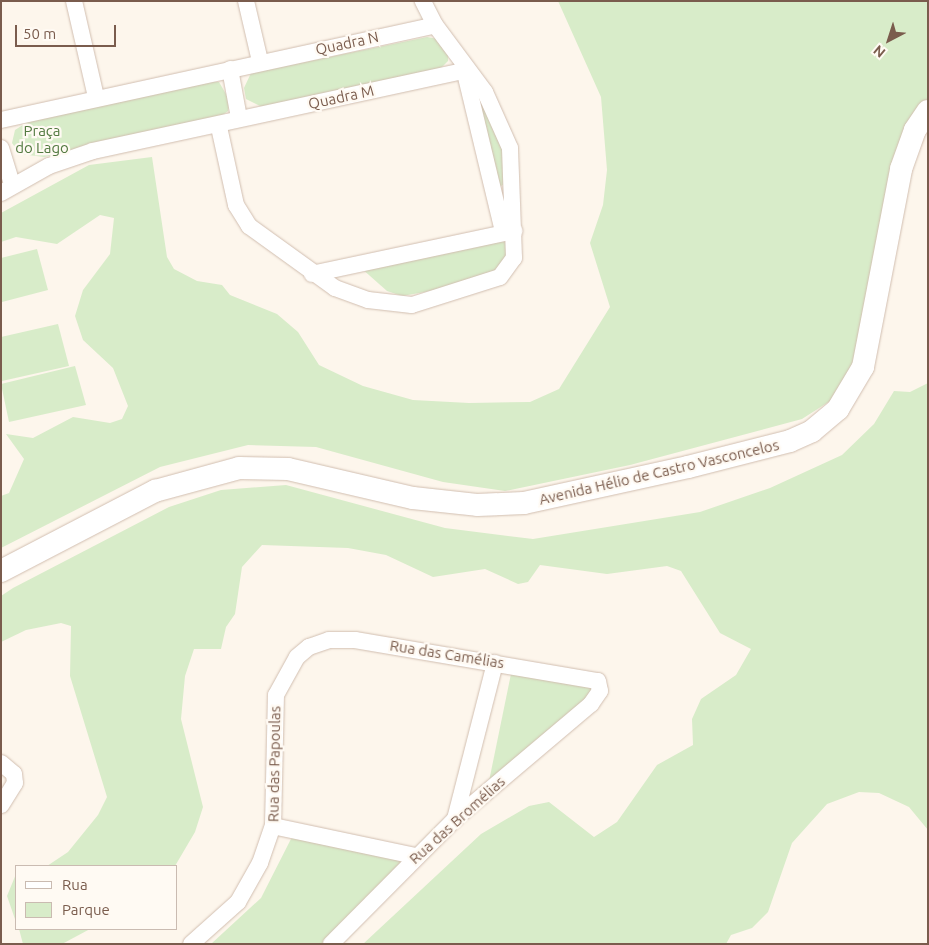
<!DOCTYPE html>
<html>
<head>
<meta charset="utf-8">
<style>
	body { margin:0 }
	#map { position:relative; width:929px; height:945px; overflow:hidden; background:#fdf6ec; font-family:Ubuntu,sans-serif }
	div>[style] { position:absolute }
	.green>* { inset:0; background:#d8ecc9 }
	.roads { filter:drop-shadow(0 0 1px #d1beb0) drop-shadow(0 0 1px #d1beb0) }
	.street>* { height:16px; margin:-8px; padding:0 8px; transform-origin:8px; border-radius:8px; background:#fff }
	.secondary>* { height:22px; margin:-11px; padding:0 11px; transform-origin:11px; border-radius:11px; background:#fff }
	span { translate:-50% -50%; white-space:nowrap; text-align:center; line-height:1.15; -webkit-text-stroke:4.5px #fffaf3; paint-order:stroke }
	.street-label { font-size:15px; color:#7a5c4d }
	.park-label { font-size:15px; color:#537a41 }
	.frame { position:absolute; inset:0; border:2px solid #7a5c4d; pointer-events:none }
	.legend { position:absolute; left:15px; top:865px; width:162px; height:65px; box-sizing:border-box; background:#fffaf3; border:1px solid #cabbb1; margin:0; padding:6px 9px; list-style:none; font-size:15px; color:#7a5c4d }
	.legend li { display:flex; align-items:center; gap:10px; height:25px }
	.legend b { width:25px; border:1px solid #cabbb1 }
	.north { position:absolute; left:864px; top:15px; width:50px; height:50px; -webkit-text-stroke:4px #fffaf3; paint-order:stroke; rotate:220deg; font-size:14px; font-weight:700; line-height:20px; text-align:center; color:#7a5c4d }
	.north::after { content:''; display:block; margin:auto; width:18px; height:22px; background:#7a5c4d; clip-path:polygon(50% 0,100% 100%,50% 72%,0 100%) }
	.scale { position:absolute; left:15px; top:25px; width:101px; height:22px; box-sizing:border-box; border:2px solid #7a5c4d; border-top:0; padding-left:6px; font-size:15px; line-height:18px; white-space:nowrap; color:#7a5c4d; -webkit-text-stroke:4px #fffaf3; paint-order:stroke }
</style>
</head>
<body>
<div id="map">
	<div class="green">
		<div style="clip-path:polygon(558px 1px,928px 1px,928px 99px,917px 112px,858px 366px,830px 401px,802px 419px,630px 465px,505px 491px,443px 482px,316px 447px,248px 445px,160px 467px,1px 548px,1px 496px,9px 493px,24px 459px,6px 434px,33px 438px,73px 417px,110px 423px,122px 419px,128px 406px,113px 368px,83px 340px,75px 316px,83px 290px,110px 254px,114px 218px,100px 215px,57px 244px,16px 237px,1px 242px,1px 213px,89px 165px,152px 157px,167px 257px,174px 269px,197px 281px,222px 285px,230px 295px,277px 314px,298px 332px,319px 365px,363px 386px,413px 400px,469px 403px,530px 402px,559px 389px,610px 307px,590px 243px,603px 205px,607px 170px,601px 97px)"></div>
		<div style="clip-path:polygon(427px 37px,438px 39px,448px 51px,448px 61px,440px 69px,262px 107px,246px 99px,244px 88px,251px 73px)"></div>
		<div style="clip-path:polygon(210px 82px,219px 82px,230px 101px,228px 111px,220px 117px,44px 157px,20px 154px,12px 143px,15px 130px,29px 121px)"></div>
		<div style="clip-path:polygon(484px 101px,501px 132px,509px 181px,501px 186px,495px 183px,479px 105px)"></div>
		<div style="clip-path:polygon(508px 239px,507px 259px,493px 274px,465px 285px,402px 296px,387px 291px,361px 268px)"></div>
		<div style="clip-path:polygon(37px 249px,48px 290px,2px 302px,1px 258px)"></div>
		<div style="clip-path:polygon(58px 324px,69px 366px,2px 381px,1px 337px)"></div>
		<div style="clip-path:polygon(75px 366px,86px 405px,9px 422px,1px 384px)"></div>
		<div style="clip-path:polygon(928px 383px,928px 830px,909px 807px,879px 793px,859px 792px,827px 804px,792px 843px,768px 912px,752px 928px,731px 935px,726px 944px,363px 944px,481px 834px,529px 806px,549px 802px,594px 837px,617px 822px,657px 765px,693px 745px,692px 719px,701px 699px,736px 675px,751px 649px,720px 633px,681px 571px,667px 566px,607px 574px,540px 565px,528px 582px,518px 584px,485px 569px,433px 577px,386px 555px,348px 548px,262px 545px,242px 567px,235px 614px,226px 627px,221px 649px,194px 649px,185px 676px,181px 719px,203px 807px,195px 832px,175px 866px,47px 866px,68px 852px,98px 815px,107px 797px,70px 676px,71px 626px,61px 623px,26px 630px,1px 642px,1px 596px,13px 588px,169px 507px,221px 490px,286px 485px,445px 528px,533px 539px,700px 512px,770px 488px,842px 455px,874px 424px,894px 391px,910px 392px)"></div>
		<div style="clip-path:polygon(512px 669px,598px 687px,487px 791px)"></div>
		<div style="clip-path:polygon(293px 835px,407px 859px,330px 944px,211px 944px,261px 898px)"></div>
		<div style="clip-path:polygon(16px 874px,16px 922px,7px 896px)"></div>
		<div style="clip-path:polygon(19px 929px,90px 929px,62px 944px,23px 944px)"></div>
	</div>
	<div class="roads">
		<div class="street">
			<div style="left:74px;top:1px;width:98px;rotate:77.1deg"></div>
			<div style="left:246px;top:1px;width:62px;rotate:76.9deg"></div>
			<div style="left:230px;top:69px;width:50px;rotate:79.6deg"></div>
			<div style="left:464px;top:69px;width:168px;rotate:76.5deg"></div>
			<div style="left:1px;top:120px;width:444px;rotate:-12.3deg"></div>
			<div style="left:219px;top:127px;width:80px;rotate:77.7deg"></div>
			<div style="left:236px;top:205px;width:25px;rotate:58deg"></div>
			<div style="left:249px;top:226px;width:106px;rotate:35.8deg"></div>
			<div style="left:335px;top:288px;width:35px;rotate:20deg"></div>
			<div style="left:368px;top:300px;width:44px;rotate:6.5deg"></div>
			<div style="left:412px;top:305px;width:92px;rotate:-17.7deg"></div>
			<div style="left:500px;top:277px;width:24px;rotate:-54deg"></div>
			<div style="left:514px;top:258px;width:110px;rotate:-92.1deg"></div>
			<div style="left:510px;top:148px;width:61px;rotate:-114.1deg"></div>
			<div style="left:485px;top:92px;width:84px;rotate:-126.7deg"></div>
			<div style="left:435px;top:25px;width:27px;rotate:-117deg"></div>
			<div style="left:1px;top:148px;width:38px;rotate:73deg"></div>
			<div style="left:1px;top:193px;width:55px;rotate:-29.4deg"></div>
			<div style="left:49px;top:166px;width:46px;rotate:-18.8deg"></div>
			<div style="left:93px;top:151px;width:380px;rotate:-12.2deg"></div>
			<div style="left:312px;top:274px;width:207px;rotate:-12deg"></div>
			<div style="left:1px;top:763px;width:17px;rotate:40deg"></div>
			<div style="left:14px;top:774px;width:9px;rotate:84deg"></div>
			<div style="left:15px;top:783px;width:26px;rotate:122deg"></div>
			<div style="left:455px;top:819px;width:161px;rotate:-75.6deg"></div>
			<div style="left:273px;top:826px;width:145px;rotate:11.9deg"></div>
			<div style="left:191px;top:944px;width:63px;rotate:-41.8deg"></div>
			<div style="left:238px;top:902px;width:45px;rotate:-60.6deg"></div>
			<div style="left:260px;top:863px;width:39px;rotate:-71deg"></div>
			<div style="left:273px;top:826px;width:131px;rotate:-88.7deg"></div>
			<div style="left:276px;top:695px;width:43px;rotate:-61.1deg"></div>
			<div style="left:297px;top:657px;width:16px;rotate:-40deg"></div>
			<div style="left:309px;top:647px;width:21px;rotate:-19deg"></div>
			<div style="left:329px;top:640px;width:26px"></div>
			<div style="left:355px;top:640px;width:246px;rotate:9.6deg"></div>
			<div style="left:598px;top:681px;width:10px;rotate:79deg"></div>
			<div style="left:600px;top:691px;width:16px;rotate:125deg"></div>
			<div style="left:591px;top:704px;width:178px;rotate:139.8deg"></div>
			<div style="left:455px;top:819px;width:176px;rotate:134.8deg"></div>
		</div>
		<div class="secondary">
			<div style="left:1px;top:571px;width:174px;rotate:-27.5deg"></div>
			<div style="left:155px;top:491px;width:87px;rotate:-15.3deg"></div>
			<div style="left:239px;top:468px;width:49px;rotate:1.2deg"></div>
			<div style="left:288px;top:469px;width:128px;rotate:13.1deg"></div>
			<div style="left:413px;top:498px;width:64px;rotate:6.2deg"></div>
			<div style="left:477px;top:505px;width:47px;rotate:-2.4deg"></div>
			<div style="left:524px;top:503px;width:168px;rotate:-12.4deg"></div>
			<div style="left:688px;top:467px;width:105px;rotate:-14.3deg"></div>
			<div style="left:790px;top:441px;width:24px;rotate:-24deg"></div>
			<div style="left:812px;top:431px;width:34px;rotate:-40deg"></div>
			<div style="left:838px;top:409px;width:49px;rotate:-59.2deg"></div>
			<div style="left:863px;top:367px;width:202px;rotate:-79.1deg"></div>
			<div style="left:901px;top:169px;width:41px;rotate:-70.3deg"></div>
			<div style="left:915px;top:130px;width:23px;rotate:-56deg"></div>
		</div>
	</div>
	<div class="street-label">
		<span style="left:347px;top:43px;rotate:-12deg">Quadra N</span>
		<span style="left:341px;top:97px;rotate:-12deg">Quadra M</span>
		<span style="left:659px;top:472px;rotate:-13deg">Avenida Hélio de Castro Vasconcelos</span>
		<span style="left:447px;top:654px;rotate:9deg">Rua das Camélias</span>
		<span style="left:274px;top:764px;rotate:-89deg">Rua das Papoulas</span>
		<span style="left:457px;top:820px;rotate:-42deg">Rua das Bromélias</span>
	</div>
	<div class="park-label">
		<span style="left:42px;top:139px">Praça<br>do Lago</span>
	</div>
	<div class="frame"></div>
	<ul class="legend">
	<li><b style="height:6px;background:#fff"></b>Rua</li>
	<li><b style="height:14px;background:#d8ecc9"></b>Parque</li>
	</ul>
	<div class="north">N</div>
	<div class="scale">50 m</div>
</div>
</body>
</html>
